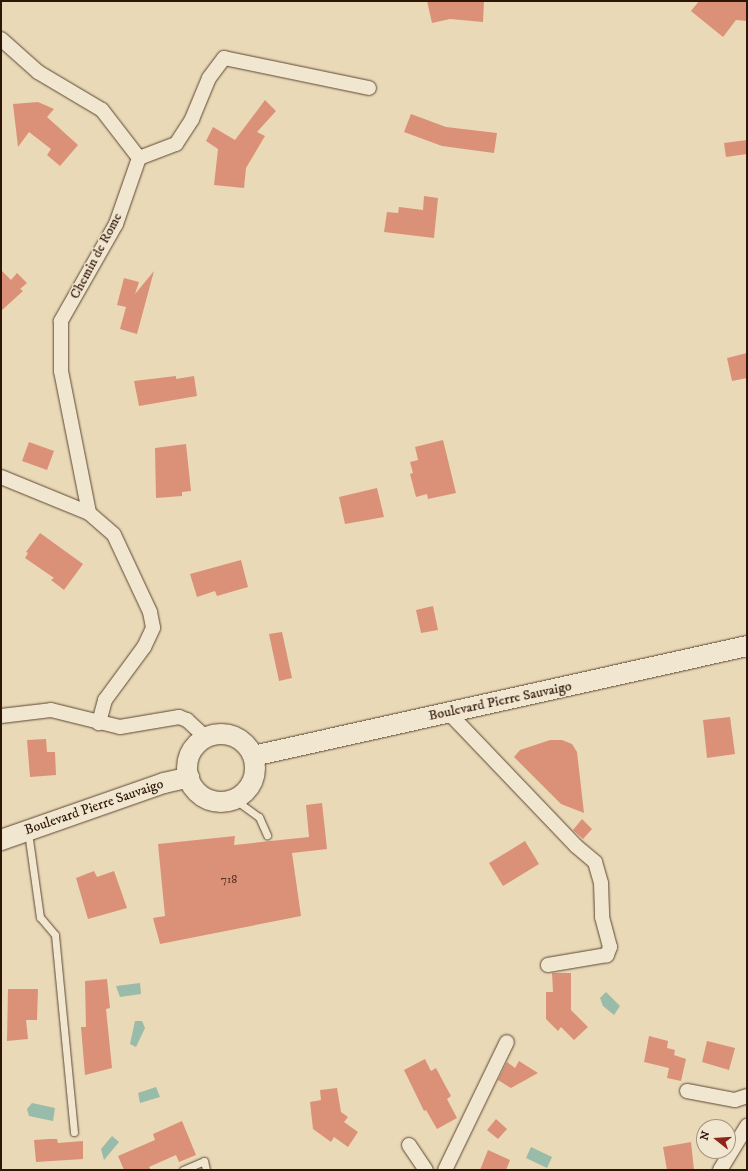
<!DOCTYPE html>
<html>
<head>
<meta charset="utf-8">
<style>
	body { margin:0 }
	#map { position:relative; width:748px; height:1171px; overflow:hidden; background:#e9d9b7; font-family:"IM FELL DW Pica",serif }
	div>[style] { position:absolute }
	.water>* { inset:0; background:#99bba9 }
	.building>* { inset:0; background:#db9178 }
	.roads { filter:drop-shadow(0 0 1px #5c4732) drop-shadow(0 0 1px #5c4732) }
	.service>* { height:7px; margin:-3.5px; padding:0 3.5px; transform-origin:3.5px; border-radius:3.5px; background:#f1e6d0 }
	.minor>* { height:14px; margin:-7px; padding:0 7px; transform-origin:7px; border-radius:7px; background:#f1e6d0 }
	.secondary>* { height:20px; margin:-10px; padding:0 10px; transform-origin:10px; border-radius:10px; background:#f1e6d0 }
	.secondary>.ring { margin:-10px; padding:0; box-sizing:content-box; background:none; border:20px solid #f1e6d0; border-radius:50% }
	span { translate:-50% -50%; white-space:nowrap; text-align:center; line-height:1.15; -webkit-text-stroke:3px #f1e6d0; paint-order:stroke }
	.number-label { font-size:12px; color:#583522 }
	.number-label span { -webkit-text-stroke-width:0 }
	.street-label { font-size:14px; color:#2d1606 }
	.frame { position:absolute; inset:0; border:2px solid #2d1606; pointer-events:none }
	.north { position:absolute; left:696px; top:1119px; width:40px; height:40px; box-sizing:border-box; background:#f1e6d0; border:1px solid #a3937f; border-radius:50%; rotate:287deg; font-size:11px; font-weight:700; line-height:16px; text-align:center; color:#2d1606 }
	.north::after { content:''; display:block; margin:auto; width:14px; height:18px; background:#8f2418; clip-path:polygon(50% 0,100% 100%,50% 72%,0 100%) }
</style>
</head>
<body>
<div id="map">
	<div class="water">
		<div style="clip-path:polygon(140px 983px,141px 994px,120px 997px,116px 986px)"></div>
		<div style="clip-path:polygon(606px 992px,620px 1006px,614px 1015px,603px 1006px,600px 998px)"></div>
		<div style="clip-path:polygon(135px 1021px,142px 1021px,145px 1028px,136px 1047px,130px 1044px)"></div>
		<div style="clip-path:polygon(156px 1087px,160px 1097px,140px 1103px,138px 1093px)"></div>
		<div style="clip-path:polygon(32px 1103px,55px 1108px,53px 1121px,29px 1116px,27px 1109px)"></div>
		<div style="clip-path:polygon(112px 1136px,119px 1142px,104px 1160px,101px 1149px)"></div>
		<div style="clip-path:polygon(531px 1147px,552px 1157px,547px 1168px,526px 1158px)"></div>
	</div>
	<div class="building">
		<div style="clip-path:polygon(427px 1px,484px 1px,483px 22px,450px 19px,432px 23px)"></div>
		<div style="clip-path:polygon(699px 1px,747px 1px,747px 21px,736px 20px,723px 37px,691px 11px)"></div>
		<div style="clip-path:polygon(265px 100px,276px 111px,257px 132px,265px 136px,246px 168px,244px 188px,214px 185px,218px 149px,206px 141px,213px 127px,235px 140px)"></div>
		<div style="clip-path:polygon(38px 102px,54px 109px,47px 117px,78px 145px,60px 166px,47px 155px,51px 149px,29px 132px,18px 147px,13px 104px)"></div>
		<div style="clip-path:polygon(411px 114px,446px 127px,497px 133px,494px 153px,442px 146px,404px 132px)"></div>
		<div style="clip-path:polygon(747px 140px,747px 154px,726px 157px,724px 143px)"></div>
		<div style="clip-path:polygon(424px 196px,438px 198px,434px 238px,384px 232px,387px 212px,398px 213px,399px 207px,423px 210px)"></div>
		<div style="clip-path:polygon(1px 270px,11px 280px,17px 273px,27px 283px,20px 289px,23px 291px,1px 311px)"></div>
		<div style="clip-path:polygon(154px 271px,137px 334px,120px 329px,126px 307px,117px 305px,124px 278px,139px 282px,135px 294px)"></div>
		<div style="clip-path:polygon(747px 353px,747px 378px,732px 381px,727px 358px)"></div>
		<div style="clip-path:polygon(176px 376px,176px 379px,194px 376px,197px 396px,139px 406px,134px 381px)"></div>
		<div style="clip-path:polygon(443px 440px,456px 493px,428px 499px,427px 494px,416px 497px,410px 474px,413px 473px,410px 462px,418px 460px,415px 447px)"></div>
		<div style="clip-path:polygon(29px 442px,54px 451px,47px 470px,22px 461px)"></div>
		<div style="clip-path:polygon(186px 444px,191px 491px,182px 492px,182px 496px,156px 498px,155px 448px)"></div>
		<div style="clip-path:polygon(377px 488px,384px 517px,345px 524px,339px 497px)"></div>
		<div style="clip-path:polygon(40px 533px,83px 564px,64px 590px,51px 580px,54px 578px,25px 558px,28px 553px,26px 552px)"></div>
		<div style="clip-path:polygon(241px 560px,248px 587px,217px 596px,215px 591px,197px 597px,190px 574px)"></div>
		<div style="clip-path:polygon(433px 606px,438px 630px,421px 633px,416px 610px)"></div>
		<div style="clip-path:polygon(282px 632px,292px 678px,279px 681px,269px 634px)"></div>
		<div style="clip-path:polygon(730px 717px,735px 754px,707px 758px,703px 720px)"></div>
		<div style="clip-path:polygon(46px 739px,47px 752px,55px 752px,56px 775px,30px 777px,27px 740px)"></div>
		<div style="clip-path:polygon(550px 740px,562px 740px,572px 744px,577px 752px,584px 813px,561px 804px,514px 757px,520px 750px)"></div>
		<div style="clip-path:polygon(322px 803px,327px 849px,292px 853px,301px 916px,160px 944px,153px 918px,165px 916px,158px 844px,235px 836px,234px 845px,309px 837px,306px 805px)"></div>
		<div style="clip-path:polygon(582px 819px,592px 829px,583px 839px,573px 830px)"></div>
		<div style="clip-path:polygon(525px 841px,539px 864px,503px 886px,489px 863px)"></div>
		<div style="clip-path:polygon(94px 871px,97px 877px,114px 871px,127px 908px,88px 919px,76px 878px)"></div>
		<div style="clip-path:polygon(552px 973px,571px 973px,571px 1010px,588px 1027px,574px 1040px,561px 1027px,558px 1031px,546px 1019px,546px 992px,553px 992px)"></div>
		<div style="clip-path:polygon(107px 979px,110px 1008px,106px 1009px,112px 1068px,85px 1075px,81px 1027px,86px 1027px,85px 981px)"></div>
		<div style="clip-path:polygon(8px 989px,38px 989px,37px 1020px,26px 1020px,28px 1039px,7px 1041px)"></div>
		<div style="clip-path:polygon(649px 1036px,668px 1041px,667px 1048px,675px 1050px,674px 1055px,686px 1059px,681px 1081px,667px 1078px,669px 1068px,644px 1062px)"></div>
		<div style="clip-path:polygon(707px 1041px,735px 1048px,729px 1070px,702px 1062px)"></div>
		<div style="clip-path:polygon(425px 1059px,431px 1071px,436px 1068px,445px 1085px,451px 1096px,447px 1099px,457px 1118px,437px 1129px,426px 1110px,424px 1111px,404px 1070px)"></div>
		<div style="clip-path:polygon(519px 1061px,538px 1073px,511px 1088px,498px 1080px,507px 1062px,515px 1068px)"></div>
		<div style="clip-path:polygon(337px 1088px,341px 1112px,348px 1117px,344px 1122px,358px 1132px,348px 1147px,334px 1137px,331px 1142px,313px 1129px,310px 1102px,321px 1100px,320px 1090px)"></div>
		<div style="clip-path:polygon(496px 1119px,507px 1129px,498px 1139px,487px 1130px)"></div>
		<div style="clip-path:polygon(182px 1121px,196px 1155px,179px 1162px,176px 1155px,149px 1167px,151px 1170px,124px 1170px,118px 1156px,155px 1140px,153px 1134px)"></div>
		<div style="clip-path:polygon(49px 1139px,57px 1139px,58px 1143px,83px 1141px,83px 1159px,36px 1162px,34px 1140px)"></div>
		<div style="clip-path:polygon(691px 1142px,694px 1170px,667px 1170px,663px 1147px)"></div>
		<div style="clip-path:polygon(488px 1150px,510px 1160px,506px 1170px,480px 1170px)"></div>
	</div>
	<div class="roads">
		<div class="service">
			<div style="left:234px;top:799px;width:31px;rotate:36deg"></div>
			<div style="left:259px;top:817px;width:20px;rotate:66deg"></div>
			<div style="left:28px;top:832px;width:86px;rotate:82deg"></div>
			<div style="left:40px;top:917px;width:23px;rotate:50deg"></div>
			<div style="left:55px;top:935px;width:198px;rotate:84.5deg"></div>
			<div style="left:183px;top:1170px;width:23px;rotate:-23deg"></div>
			<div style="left:204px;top:1161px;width:9px;rotate:77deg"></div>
		</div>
		<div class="minor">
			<div style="left:1px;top:39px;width:50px;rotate:41.7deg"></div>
			<div style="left:38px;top:72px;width:74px;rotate:30.7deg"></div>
			<div style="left:102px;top:110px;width:61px;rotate:52.4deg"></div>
			<div style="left:139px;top:158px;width:70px;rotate:109.2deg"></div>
			<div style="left:116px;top:224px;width:112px;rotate:119.6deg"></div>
			<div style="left:61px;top:321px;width:50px;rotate:90deg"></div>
			<div style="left:61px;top:371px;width:145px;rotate:78.8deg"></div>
			<div style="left:139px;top:158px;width:40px;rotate:-21deg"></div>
			<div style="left:176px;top:144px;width:30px;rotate:-57deg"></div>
			<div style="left:192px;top:119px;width:44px;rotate:-67.5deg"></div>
			<div style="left:209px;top:78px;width:25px;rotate:-53deg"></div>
			<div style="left:224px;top:58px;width:148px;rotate:11.7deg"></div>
			<div style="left:1px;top:477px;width:95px;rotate:22.2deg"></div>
			<div style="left:89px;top:513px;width:33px;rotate:41deg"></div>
			<div style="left:114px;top:535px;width:85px;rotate:64.9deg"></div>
			<div style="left:150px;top:612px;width:16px;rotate:79deg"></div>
			<div style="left:153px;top:628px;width:21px;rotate:115deg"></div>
			<div style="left:144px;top:647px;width:66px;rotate:126.3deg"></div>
			<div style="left:105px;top:700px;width:24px;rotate:105deg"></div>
			<div style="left:448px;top:712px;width:185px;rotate:46.3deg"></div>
			<div style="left:576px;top:846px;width:25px;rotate:40deg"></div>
			<div style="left:595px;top:862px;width:22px;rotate:74deg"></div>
			<div style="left:601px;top:883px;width:34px;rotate:88deg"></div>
			<div style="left:602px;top:917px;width:31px;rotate:75deg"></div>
			<div style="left:610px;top:947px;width:9px;rotate:111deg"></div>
			<div style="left:607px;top:955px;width:60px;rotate:170.4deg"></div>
			<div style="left:1px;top:716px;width:50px;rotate:-6.8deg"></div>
			<div style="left:51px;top:710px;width:71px;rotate:13.8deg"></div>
			<div style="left:120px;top:727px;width:60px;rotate:-9.6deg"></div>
			<div style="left:179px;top:717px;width:9px;rotate:21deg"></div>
			<div style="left:187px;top:720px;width:25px;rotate:43deg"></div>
			<div style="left:687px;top:1091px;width:49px;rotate:10.6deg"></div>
			<div style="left:735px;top:1100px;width:13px;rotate:-18deg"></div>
			<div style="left:409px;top:1145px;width:30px;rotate:56deg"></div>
			<div style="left:445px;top:1170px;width:142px;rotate:-64.2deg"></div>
			<div style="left:720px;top:1170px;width:52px;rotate:-58.5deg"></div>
		</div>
		<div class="secondary">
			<div class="ring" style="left:187px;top:734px;width:48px;height:48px"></div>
			<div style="left:253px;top:756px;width:506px;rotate:-12.55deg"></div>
			<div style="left:1px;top:840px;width:173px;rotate:-19.3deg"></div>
			<div style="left:164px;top:783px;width:26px;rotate:-13deg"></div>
		</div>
	</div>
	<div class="number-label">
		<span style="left:229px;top:880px">718</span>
	</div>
	<div class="street-label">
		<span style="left:96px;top:256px;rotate:-62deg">Chemin de Rome</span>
		<span style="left:500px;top:701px;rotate:-12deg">Boulevard Pierre Sauvaigo</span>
		<span style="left:94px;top:807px;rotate:-19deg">Boulevard Pierre Sauvaigo</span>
	</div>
	<div class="frame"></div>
	<div class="north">N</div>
</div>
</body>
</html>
